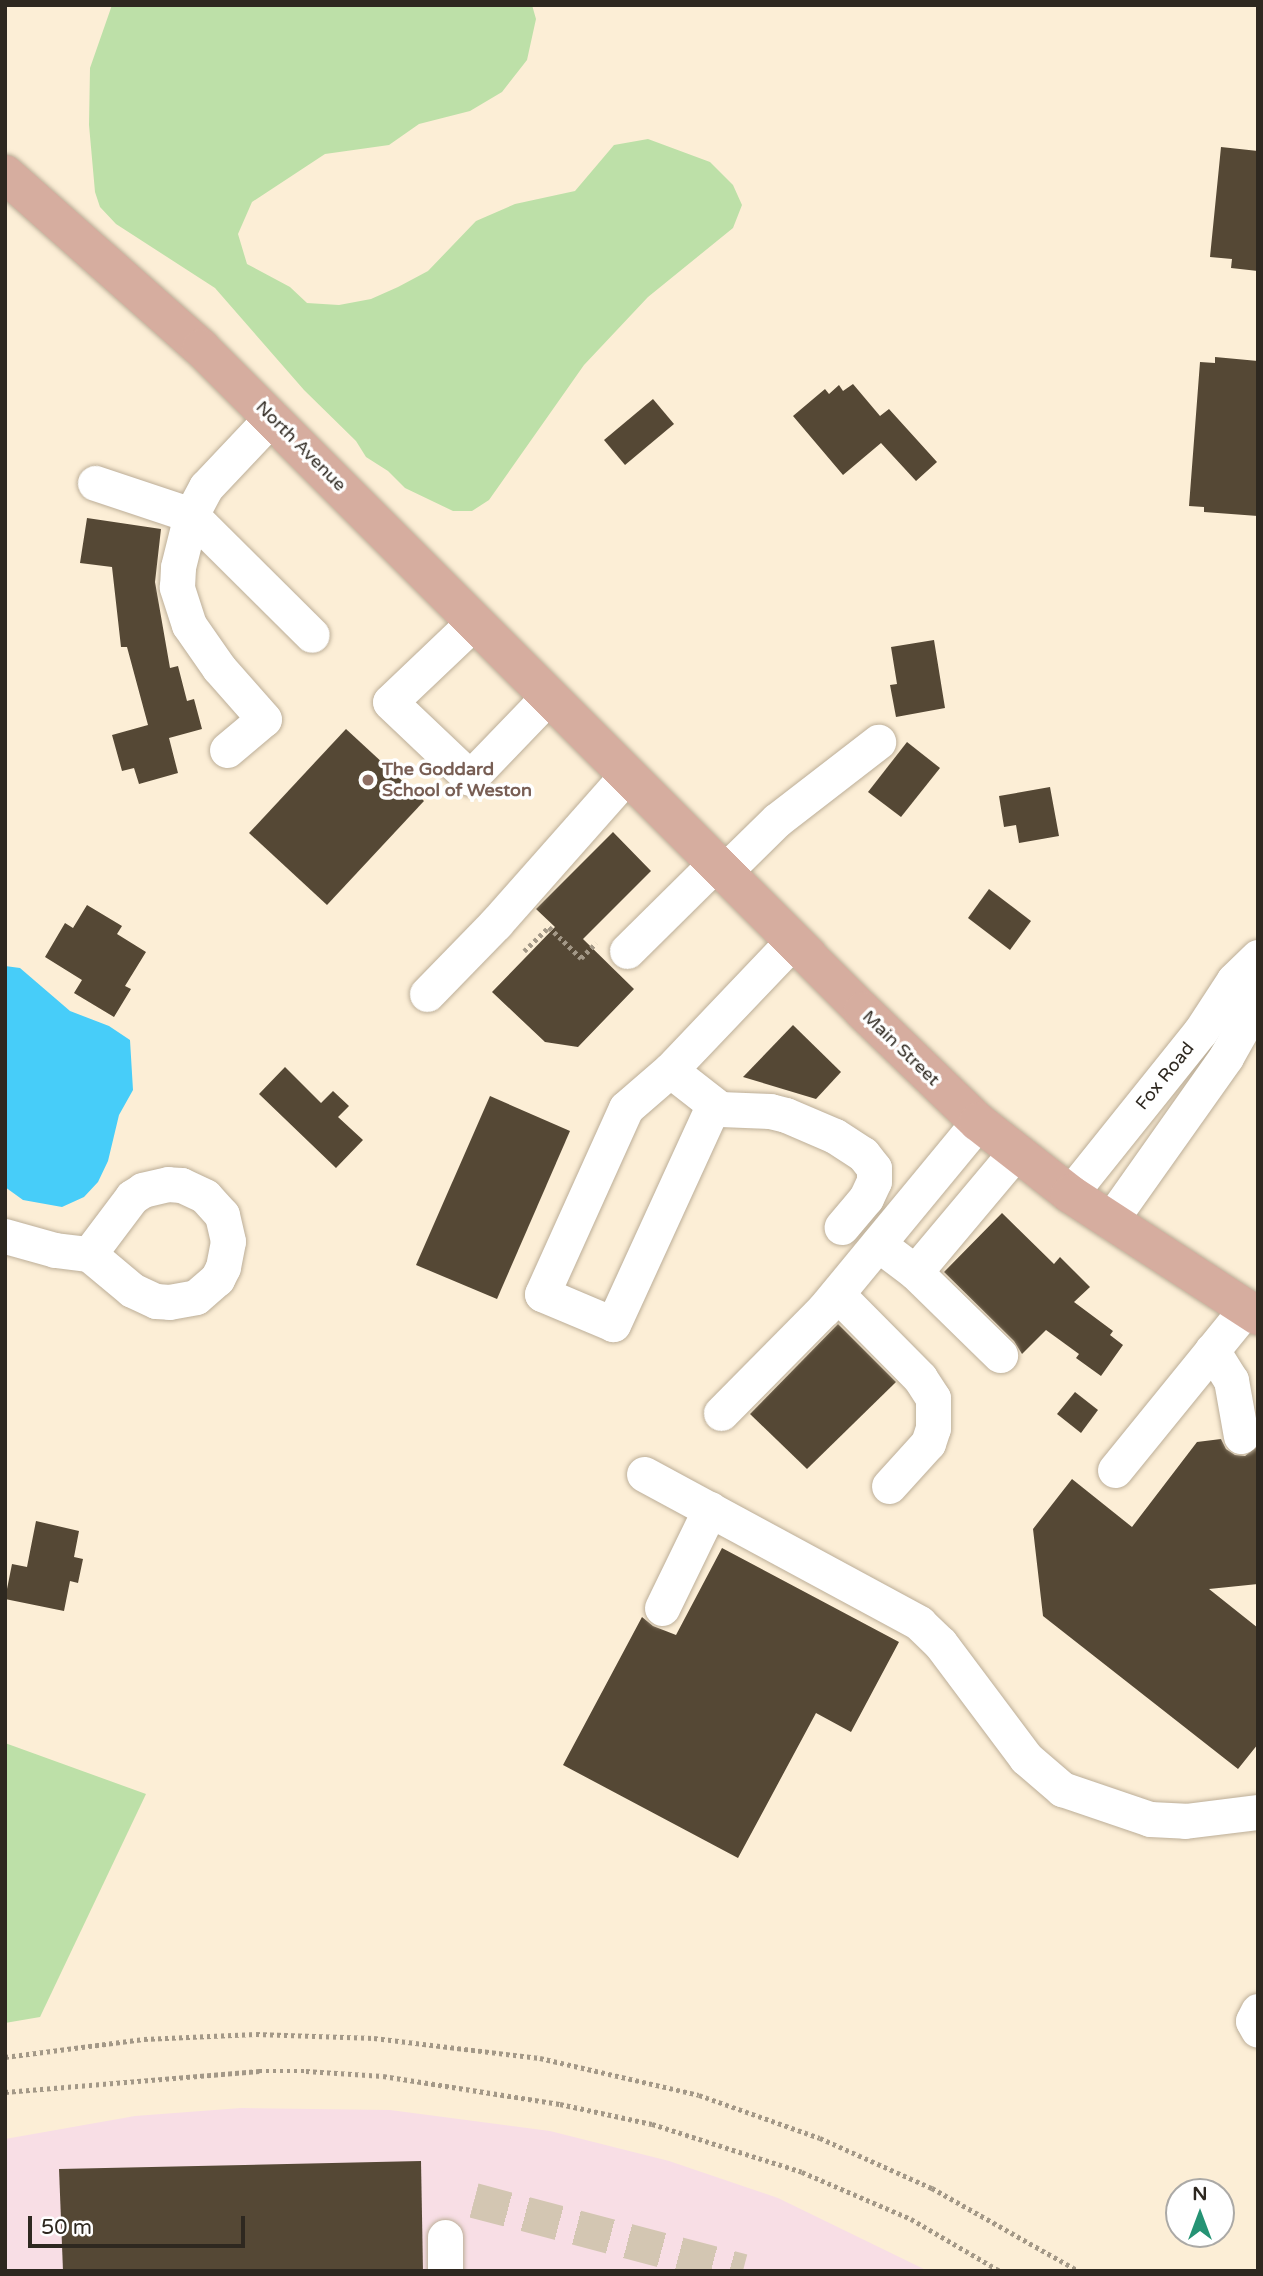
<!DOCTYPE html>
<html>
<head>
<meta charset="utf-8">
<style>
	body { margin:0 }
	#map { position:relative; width:1263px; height:2276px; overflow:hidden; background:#fceed6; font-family:"Varela Round",sans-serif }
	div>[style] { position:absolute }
	.commercial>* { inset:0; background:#f8dee5 }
	.green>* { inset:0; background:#bde0a8 }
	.water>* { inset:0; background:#47cdf9 }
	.building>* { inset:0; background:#554835 }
	.minor-tunnel>* { height:35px; margin-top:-17.5px; transform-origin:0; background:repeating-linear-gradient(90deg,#d3c6b2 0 35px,transparent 0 53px) }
	.path>* { height:4.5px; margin-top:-2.25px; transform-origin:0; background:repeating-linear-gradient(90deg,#a39887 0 3.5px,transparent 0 7px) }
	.roads { filter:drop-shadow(0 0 2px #bcae98) drop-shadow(0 0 2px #bcae98) }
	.minor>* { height:35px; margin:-17.5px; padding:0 17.5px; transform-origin:17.5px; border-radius:17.5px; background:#fff }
	.major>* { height:38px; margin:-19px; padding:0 19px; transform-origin:19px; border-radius:19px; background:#d6ad9f }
	.dots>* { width:19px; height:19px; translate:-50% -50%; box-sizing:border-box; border:4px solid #fff; border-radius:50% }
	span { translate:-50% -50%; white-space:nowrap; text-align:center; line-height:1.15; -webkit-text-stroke:7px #fff; paint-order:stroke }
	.street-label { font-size:18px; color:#2e2820 }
	.education-label { font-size:18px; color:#785e54; font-weight:700 }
	.left { translate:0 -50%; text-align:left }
	.frame { position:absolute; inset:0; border:7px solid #2e2820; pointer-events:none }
	.north { position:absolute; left:1165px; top:2178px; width:70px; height:70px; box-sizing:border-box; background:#fff; border:2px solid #aba9a6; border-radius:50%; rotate:0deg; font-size:19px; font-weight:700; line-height:28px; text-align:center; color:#2e2820 }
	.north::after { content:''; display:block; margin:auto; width:24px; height:32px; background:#259374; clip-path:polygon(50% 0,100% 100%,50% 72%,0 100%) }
	.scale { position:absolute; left:28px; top:2216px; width:217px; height:32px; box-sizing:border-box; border:4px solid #2e2820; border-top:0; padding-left:9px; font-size:21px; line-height:24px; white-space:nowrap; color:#2e2820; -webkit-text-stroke:5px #fff; paint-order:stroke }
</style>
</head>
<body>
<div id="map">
	<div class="commercial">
		<div style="clip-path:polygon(241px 2108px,390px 2110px,550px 2131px,669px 2161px,778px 2198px,928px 2271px,5px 2271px,5px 2139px,135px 2116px)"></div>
	</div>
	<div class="green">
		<div style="clip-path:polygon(112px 5px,532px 5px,536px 19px,527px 60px,502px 92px,470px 111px,419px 124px,389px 145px,325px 154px,252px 202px,238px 234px,247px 264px,290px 287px,307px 303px,339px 305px,371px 299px,398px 287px,428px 271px,476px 221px,515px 204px,575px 191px,614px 145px,648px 139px,710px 162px,733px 185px,742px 205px,733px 228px,648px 297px,584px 365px,489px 500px,472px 511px,453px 511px,405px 488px,388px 471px,366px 457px,356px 441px,304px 390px,215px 288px,116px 224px,100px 207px,95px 192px,89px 125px,90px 68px)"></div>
		<div style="clip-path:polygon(5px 1743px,146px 1794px,40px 2017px,5px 2023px)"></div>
	</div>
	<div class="water">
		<div style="clip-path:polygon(5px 966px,20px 968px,70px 1011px,109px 1026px,130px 1040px,133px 1090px,119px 1115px,108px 1161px,98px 1182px,84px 1197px,62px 1207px,23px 1200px,5px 1187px)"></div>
	</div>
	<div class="building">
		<div style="clip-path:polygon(1221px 147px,1258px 151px,1258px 271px,1231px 268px,1232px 259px,1210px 257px)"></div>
		<div style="clip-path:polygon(1215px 357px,1258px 361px,1258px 516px,1204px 512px,1204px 507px,1189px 506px,1200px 362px,1215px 363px)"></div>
		<div style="clip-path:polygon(853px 384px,880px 416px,889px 409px,937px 462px,916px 481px,881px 443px,843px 475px,793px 416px,825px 389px,829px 394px,839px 385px,843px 391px)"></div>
		<div style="clip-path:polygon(653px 399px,674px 424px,625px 465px,604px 440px)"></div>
		<div style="clip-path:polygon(87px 518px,161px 529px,155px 582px,170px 668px,178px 666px,187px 701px,194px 699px,202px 729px,169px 738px,178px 773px,139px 784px,134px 768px,122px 771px,112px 735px,148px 725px,127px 647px,121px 647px,112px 567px,80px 563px)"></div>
		<div style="clip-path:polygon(934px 640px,945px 708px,896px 717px,890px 685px,897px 684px,891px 647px)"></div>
		<div style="clip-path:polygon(346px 729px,424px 801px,327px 905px,249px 833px)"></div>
		<div style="clip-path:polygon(907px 742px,940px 768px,901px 817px,868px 792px)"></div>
		<div style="clip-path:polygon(1050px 787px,1059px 836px,1019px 843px,1016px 825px,1004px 827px,999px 796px)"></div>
		<div style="clip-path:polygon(613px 832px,651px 871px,583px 939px,634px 989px,578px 1047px,545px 1042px,492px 992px,555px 927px,536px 909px)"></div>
		<div style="clip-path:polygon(989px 889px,1031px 921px,1010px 950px,968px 918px)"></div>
		<div style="clip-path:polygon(87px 905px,122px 926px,117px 934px,146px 952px,125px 986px,131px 989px,114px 1017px,74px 993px,82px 980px,45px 957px,65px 923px,73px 928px)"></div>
		<div style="clip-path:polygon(793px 1025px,841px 1072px,816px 1099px,743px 1077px)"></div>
		<div style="clip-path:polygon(285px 1067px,321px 1103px,333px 1091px,349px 1106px,338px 1117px,363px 1140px,336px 1168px,259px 1094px)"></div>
		<div style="clip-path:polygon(490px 1096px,570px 1131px,497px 1299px,416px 1265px)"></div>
		<div style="clip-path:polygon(1002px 1213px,1054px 1264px,1060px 1257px,1090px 1287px,1074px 1302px,1113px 1331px,1110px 1335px,1123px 1345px,1101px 1376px,1076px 1358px,1079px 1354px,1046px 1330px,1022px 1354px,1014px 1341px,944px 1272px)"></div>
		<div style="clip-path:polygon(838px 1324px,896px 1382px,807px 1469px,750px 1414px)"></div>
		<div style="clip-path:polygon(1075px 1392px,1098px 1410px,1081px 1433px,1057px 1414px)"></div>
		<div style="clip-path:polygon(1221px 1439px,1226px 1449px,1235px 1455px,1245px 1456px,1258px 1446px,1258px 1584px,1209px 1589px,1258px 1628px,1258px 1744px,1238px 1769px,1043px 1616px,1033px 1529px,1072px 1479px,1132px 1527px,1197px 1442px)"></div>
		<div style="clip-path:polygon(36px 1521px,79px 1531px,74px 1557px,83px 1559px,78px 1583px,70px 1581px,64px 1611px,5px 1599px,12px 1564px,27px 1567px)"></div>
		<div style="clip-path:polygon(722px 1548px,899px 1642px,851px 1732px,816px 1713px,738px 1858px,563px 1765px,642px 1617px,653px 1626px,676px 1635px)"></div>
		<div style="clip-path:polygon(421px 2161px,423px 2271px,63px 2271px,59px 2169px)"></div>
	</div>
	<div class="minor-tunnel">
		<div style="left:474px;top:2200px;width:278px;rotate:14.8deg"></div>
	</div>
	<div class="path">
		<div style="left:524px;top:951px;width:35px;rotate:-44deg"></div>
		<div style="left:549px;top:927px;width:45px;rotate:44.1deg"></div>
		<div style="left:581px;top:958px;width:21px;rotate:-45deg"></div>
		<div style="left:5px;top:2057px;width:140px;rotate:-7.4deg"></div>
		<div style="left:144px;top:2039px;width:112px;rotate:-2.6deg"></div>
		<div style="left:256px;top:2034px;width:118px;rotate:1.9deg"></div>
		<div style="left:374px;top:2038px;width:167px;rotate:6.9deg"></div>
		<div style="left:540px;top:2058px;width:163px;rotate:13.1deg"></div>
		<div style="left:699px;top:2095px;width:128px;rotate:19.6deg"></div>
		<div style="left:820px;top:2138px;width:123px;rotate:24.1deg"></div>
		<div style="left:932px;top:2188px;width:169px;rotate:29.5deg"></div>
		<div style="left:5px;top:2092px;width:255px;rotate:-4.7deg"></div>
		<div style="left:259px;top:2071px;width:47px"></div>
		<div style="left:306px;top:2071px;width:77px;rotate:3.7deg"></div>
		<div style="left:383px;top:2076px;width:179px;rotate:9deg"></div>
		<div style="left:560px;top:2104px;width:94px;rotate:12.3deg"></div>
		<div style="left:652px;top:2124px;width:157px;rotate:17.7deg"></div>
		<div style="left:802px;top:2172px;width:119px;rotate:23.3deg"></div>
		<div style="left:911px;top:2219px;width:103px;rotate:30.3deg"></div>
	</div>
	<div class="roads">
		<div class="minor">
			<div style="left:95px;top:483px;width:101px;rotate:18.4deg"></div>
			<div style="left:191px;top:515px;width:170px;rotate:44.8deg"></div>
			<div style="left:475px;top:621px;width:117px;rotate:136.4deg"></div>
			<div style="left:390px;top:702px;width:110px;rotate:43.5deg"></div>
			<div style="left:470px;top:778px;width:114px;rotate:-46.1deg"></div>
			<div style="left:227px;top:750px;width:48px;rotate:-40deg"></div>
			<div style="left:264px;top:719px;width:68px;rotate:-131.4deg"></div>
			<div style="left:219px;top:668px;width:52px;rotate:-124.9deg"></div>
			<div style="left:189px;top:625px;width:40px;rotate:-108deg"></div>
			<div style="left:177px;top:587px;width:20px;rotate:-87deg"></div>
			<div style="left:178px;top:567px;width:54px;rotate:-76deg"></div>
			<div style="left:191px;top:515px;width:32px;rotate:-62deg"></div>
			<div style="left:206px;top:487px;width:96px;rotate:-46.7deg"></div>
			<div style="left:724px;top:872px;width:74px;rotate:-44.5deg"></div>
			<div style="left:777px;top:820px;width:128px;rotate:-37.7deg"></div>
			<div style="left:627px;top:951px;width:125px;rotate:-44.7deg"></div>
			<div style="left:427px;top:994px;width:99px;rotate:-45.8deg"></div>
			<div style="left:496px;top:923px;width:199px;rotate:-48.5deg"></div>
			<div style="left:670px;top:1070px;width:63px;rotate:38deg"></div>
			<div style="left:720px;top:1109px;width:50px;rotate:2.3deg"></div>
			<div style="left:770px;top:1111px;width:16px;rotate:14deg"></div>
			<div style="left:786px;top:1115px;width:53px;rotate:23.2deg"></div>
			<div style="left:835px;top:1136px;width:33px;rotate:33deg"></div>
			<div style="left:863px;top:1154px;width:18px;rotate:52deg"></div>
			<div style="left:874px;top:1168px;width:13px;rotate:90deg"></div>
			<div style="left:874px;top:1181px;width:19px;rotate:115deg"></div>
			<div style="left:866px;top:1198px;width:38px;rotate:130deg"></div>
			<div style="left:713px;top:1106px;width:240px;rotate:114.6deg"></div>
			<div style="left:613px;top:1324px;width:77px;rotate:-157.1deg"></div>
			<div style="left:542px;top:1294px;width:204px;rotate:-65.7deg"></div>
			<div style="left:626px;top:1108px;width:58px;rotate:-40.8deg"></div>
			<div style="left:670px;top:1070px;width:178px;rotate:-46.4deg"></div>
			<div style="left:1070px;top:1194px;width:208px;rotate:-51.3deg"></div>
			<div style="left:1200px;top:1032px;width:62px;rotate:-56.8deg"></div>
			<div style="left:1234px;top:980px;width:33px;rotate:-44deg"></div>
			<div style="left:1110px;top:1221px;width:201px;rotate:-54.7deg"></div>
			<div style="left:1226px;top:1057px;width:47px;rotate:-60.7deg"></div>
			<div style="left:1249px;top:1016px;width:26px;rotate:-69deg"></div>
			<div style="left:5px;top:1236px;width:52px;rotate:15.6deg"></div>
			<div style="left:55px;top:1250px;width:34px;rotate:7deg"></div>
			<div style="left:89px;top:1254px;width:56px;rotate:39.9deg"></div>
			<div style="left:132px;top:1290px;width:26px;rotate:25deg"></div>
			<div style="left:156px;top:1301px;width:13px;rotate:4deg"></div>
			<div style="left:169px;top:1302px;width:27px;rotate:-10deg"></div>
			<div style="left:196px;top:1297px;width:28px;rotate:-41deg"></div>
			<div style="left:217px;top:1279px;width:13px;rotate:-63deg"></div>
			<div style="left:223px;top:1267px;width:26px;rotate:-79deg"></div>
			<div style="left:228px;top:1241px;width:27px;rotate:-103deg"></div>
			<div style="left:222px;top:1215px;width:25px;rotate:-132deg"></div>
			<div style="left:205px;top:1196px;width:26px;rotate:-155deg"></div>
			<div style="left:181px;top:1185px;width:13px;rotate:-176deg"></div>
			<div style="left:168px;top:1184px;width:26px;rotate:167deg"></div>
			<div style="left:143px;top:1190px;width:13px;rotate:148deg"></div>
			<div style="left:132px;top:1197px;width:71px;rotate:127deg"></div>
			<div style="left:878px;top:1244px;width:46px;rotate:37.1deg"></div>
			<div style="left:915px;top:1272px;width:119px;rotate:44.3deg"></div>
			<div style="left:915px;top:1272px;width:155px;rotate:-50deg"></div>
			<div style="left:837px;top:1294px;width:118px;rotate:45.3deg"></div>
			<div style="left:920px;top:1378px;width:24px;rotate:57deg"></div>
			<div style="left:933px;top:1398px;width:30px;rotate:90deg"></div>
			<div style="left:933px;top:1428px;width:16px;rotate:108deg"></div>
			<div style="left:928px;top:1443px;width:58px;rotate:132.2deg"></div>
			<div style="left:1212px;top:1350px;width:36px;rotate:58deg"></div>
			<div style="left:1231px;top:1380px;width:57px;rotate:79.9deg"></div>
			<div style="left:721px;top:1413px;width:146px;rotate:-45.3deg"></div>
			<div style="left:824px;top:1309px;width:242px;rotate:-50.5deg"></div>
			<div style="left:1115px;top:1470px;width:208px;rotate:-50.9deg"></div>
			<div style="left:644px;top:1474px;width:313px;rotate:28.4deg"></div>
			<div style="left:919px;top:1623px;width:29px;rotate:44deg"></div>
			<div style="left:940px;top:1643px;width:144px;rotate:53.2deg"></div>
			<div style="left:1026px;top:1758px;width:48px;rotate:40.7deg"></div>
			<div style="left:1062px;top:1789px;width:93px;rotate:18.8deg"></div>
			<div style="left:1150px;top:1819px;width:35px;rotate:3deg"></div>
			<div style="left:1185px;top:1821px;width:74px;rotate:-7deg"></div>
			<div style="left:662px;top:1608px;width:110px;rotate:-64.1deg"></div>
			<div style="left:1258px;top:2011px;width:11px;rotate:117deg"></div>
			<div style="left:1253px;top:2021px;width:10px;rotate:61deg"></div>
			<div style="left:445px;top:2237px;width:34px;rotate:90deg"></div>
		</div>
		<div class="major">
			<div style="left:5px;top:174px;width:262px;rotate:41.6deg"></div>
			<div style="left:201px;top:348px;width:937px;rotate:45.04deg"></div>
			<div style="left:863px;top:1011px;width:160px;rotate:44deg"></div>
			<div style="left:978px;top:1122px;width:117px;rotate:38deg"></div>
			<div style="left:1070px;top:1194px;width:224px;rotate:33deg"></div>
		</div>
	</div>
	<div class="dots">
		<div style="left:368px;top:780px;background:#8d6e63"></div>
	</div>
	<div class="street-label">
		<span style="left:301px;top:446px;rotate:45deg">North Avenue</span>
		<span style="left:901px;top:1048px;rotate:44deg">Main Street</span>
		<span style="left:1165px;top:1076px;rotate:-51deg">Fox Road</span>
	</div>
	<div class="education-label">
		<span class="left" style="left:382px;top:780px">The Goddard<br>School of Weston</span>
	</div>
	<div class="frame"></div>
	<div class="north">N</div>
	<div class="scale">50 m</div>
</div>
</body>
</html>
